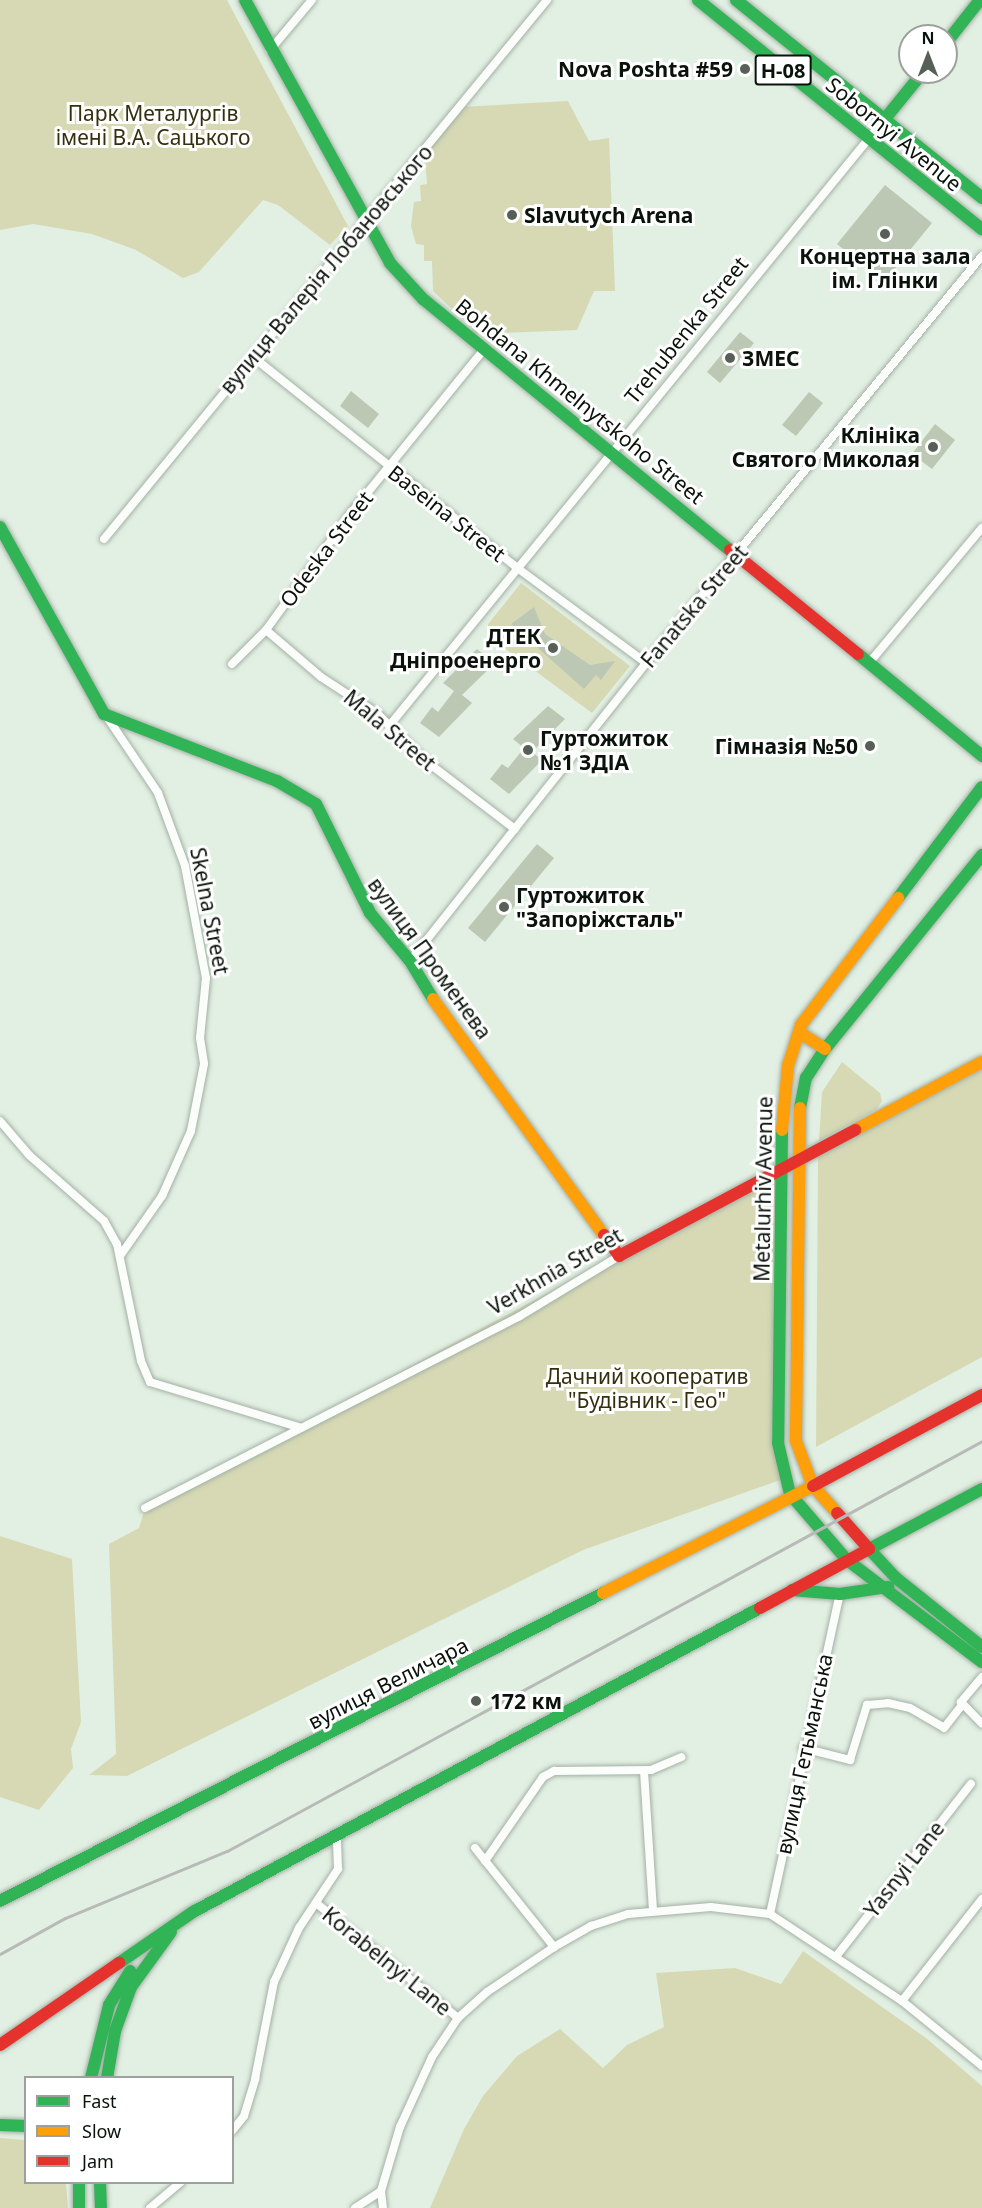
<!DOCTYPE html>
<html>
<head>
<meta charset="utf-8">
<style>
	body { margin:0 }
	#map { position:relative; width:982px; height:2208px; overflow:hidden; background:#e2f0e3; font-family:"Noto Sans",sans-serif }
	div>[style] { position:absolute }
	.green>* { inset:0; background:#d6d9b4 }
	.building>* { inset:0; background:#bcc7b4 }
	.roads { filter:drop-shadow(0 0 2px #a5b0a6) drop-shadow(0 0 2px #a5b0a6) }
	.street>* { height:8px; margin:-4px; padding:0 4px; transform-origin:4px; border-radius:4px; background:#fbfdfb }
	.fast>* { height:12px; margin:-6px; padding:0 6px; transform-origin:6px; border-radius:6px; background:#30b455 }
	.slow>* { height:12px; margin:-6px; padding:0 6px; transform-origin:6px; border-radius:6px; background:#ff9f0a }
	.jam>* { height:12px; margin:-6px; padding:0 6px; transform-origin:6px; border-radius:6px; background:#e5322d }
	.rail>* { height:3px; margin:-1.5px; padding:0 1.5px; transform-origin:1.5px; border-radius:1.5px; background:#b8bab8 }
	.dots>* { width:16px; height:16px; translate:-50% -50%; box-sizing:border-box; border:3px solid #fff; border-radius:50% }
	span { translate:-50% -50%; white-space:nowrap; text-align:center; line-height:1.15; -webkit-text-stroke:6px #fff; paint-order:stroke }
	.shield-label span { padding:2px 4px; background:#fff; border:2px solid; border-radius:4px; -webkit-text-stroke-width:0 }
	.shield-label { font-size:20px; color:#0a130b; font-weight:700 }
	.poi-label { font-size:21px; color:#0a130b; font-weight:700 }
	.right { translate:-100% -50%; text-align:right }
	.left { translate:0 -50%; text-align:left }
	.park-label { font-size:21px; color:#34300e }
	.street-label { font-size:21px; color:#0a130b }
	.legend { position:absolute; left:24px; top:2076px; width:210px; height:108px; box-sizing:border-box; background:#fff; border:2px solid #9da19d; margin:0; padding:8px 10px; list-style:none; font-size:18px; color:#0a130b }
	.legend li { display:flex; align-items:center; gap:12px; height:30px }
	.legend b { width:30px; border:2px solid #9da19d }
	.north { position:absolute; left:898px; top:24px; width:60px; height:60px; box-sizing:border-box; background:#fff; border:2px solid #9da19d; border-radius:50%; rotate:0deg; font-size:16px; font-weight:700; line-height:24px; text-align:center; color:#0a130b }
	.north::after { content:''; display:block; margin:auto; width:21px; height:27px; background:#566057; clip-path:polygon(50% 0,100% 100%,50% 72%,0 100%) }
</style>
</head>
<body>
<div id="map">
	<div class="green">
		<div style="clip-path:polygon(0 0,227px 0,348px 226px,330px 245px,278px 205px,263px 200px,199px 272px,183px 278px,136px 250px,92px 234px,33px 224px,0 230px)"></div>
		<div style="clip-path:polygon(568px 101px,589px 141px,609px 138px,615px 291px,594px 291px,577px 330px,472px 334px,472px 328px,433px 291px,432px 261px,424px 261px,424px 245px,416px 244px,411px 226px,414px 202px,421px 201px,420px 185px,427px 184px,425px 156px,461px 107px)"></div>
		<div style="clip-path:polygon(521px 583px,630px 666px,592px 713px,488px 636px,488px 624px)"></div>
		<div style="clip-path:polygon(842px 1062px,880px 1093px,882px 1101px,877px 1109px,819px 1141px,822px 1092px)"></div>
		<div style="clip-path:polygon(982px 1069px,982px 1357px,816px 1447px,818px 1157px)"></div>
		<div style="clip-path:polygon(782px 1168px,783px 1479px,583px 1550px,127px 1776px,89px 1775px,116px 1754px,109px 1544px,139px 1528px,145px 1508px)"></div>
		<div style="clip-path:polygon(0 1536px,72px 1559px,81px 1722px,71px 1749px,73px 1768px,39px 1810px,0 1797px)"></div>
		<div style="clip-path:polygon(803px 1951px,926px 2038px,982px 2086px,982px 2208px,430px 2208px,464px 2129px,483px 2096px,517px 2056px,560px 2029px,603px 2068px,627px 2045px,664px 2027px,656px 1973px,735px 1968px,781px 1984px)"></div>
		<div style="clip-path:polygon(0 2138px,25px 2140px,26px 2182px,66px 2183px,68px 2208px,0 2208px)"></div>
	</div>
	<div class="building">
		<div style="clip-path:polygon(885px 185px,932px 223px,884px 282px,837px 244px)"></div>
		<div style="clip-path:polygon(740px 332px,754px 343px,720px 383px,707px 372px)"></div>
		<div style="clip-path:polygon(351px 391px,379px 414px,368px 428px,340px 406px)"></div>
		<div style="clip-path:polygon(809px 392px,823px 403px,796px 436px,782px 425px)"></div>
		<div style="clip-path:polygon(935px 424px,955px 440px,932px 469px,912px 454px)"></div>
		<div style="clip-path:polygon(534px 607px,545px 634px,590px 665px,615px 661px,601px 680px,596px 675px,584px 689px,511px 624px)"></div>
		<div style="clip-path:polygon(477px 649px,495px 663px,462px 695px,472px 703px,439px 737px,420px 723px,432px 707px,438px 712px,454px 691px,443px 683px)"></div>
		<div style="clip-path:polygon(548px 706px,565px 719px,532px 752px,542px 760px,509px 794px,490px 779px,502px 764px,508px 768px,524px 748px,513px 739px)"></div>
		<div style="clip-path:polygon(537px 844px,554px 858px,485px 942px,468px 928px)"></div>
	</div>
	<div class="roads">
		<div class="street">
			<div style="left:270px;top:50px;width:65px;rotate:-50deg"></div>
			<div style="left:253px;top:357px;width:337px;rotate:38.6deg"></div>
			<div style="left:516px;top:567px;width:162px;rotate:36.4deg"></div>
			<div style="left:104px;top:539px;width:698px;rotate:-50.58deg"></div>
			<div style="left:266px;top:630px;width:72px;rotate:40.5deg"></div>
			<div style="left:321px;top:677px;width:68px;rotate:33deg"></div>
			<div style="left:378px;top:714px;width:62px;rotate:45deg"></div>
			<div style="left:422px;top:758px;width:117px;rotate:37.4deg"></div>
			<div style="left:869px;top:663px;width:176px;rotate:-50.1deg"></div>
			<div style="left:232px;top:664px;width:48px;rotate:-45deg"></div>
			<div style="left:266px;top:630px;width:145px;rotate:-54deg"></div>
			<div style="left:351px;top:513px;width:213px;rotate:-50.9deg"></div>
			<div style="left:105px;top:714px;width:95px;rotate:56.1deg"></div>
			<div style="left:158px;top:793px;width:78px;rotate:69.7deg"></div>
			<div style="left:185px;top:866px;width:114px;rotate:79.4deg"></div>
			<div style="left:206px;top:978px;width:60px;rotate:95.7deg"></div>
			<div style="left:200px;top:1038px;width:26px;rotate:81deg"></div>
			<div style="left:204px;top:1064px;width:68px;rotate:101deg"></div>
			<div style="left:191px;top:1131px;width:71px;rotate:114deg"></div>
			<div style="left:162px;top:1196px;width:73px;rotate:125deg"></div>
			<div style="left:389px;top:726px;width:782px;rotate:-50.76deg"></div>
			<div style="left:410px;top:961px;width:380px;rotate:-51.6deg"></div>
			<div style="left:646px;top:663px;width:528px;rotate:-50.46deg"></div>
			<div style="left:0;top:1121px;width:45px;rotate:49.5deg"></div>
			<div style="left:29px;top:1155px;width:100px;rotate:41.3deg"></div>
			<div style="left:104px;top:1221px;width:26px;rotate:61deg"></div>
			<div style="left:117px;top:1244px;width:119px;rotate:78.4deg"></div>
			<div style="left:141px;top:1361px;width:23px;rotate:67deg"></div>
			<div style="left:150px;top:1382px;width:158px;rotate:16.9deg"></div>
			<div style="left:145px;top:1508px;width:421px;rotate:-27.1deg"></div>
			<div style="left:520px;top:1316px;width:116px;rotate:-31.2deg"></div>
			<div style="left:982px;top:1677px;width:33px;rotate:130deg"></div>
			<div style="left:961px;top:1702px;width:30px;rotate:46deg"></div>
			<div style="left:803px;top:1748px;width:49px;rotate:14.3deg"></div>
			<div style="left:850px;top:1760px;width:58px;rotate:-72.8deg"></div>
			<div style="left:867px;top:1705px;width:21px;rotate:-5deg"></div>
			<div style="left:888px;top:1703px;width:23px;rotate:13deg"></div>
			<div style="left:910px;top:1708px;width:39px;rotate:30deg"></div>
			<div style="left:944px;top:1728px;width:28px;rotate:-52deg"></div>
			<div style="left:644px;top:1771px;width:138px;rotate:86.3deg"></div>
			<div style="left:475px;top:1848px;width:127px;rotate:51.4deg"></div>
			<div style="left:485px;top:1861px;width:102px;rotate:-55.4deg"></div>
			<div style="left:543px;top:1777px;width:13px;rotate:-29deg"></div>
			<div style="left:554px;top:1771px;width:97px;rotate:-0.6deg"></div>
			<div style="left:651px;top:1770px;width:33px;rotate:-23deg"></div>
			<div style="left:316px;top:1903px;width:183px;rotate:39deg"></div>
			<div style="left:770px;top:1914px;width:328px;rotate:-77.7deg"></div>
			<div style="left:838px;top:1954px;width:216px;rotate:-52deg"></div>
			<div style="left:902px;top:2001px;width:130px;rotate:-51.9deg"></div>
			<div style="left:232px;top:2131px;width:19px;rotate:-51deg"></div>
			<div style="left:244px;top:2116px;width:39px;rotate:-73deg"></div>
			<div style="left:255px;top:2079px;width:99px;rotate:-78.9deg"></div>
			<div style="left:274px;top:1982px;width:60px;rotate:-65.2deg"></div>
			<div style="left:299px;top:1928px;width:71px;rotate:-56.5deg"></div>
			<div style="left:338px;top:1869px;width:35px;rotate:-92deg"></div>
			<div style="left:150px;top:2208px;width:40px;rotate:-40deg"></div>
			<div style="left:355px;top:2208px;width:31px;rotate:-33deg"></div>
			<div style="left:383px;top:2208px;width:17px;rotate:-97deg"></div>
			<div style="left:381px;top:2191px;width:67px;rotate:-73.5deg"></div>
			<div style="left:400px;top:2127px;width:77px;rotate:-65.4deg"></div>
			<div style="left:432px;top:2057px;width:47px;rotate:-56.3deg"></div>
			<div style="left:458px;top:2018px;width:39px;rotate:-42deg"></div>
			<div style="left:487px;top:1992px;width:81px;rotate:-33.9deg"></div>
			<div style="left:554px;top:1947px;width:43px;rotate:-29.6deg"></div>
			<div style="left:591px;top:1926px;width:39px;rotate:-18deg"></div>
			<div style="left:628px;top:1914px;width:83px;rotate:-4.8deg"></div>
			<div style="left:711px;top:1907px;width:59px;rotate:6.8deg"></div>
			<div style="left:770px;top:1914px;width:158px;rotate:33.4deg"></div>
			<div style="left:902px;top:2001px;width:103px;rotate:39.1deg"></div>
		</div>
		<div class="fast">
			<div style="left:245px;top:0;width:300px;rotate:61.1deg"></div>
			<div style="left:390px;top:263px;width:49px;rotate:47.5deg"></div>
			<div style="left:423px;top:299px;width:397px;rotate:39.3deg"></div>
			<div style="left:698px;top:0;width:365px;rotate:38.9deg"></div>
			<div style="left:736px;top:0;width:316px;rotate:38.8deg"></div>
			<div style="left:946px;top:43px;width:55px;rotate:-51.7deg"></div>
			<div style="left:884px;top:120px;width:62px;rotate:-50.9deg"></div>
			<div style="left:0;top:527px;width:214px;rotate:60.9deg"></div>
			<div style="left:104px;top:714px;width:186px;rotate:21.2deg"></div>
			<div style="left:277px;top:781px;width:45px;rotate:30.5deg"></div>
			<div style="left:316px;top:804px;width:122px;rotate:63.6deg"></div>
			<div style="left:370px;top:913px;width:62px;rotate:50.2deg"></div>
			<div style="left:410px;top:961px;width:44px;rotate:58.8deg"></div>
			<div style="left:858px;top:654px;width:161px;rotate:39.4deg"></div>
			<div style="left:898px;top:898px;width:139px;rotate:-52.9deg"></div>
			<div style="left:800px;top:1108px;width:31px;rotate:-79deg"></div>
			<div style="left:806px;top:1078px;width:35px;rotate:-57deg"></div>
			<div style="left:825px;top:1049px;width:250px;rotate:-51deg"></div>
			<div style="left:782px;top:1130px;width:313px;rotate:90.7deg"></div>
			<div style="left:778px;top:1443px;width:52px;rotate:76.8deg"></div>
			<div style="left:790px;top:1494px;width:87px;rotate:49.2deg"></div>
			<div style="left:982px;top:1489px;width:128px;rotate:152deg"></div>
			<div style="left:869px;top:1549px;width:40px;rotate:47deg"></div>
			<div style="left:896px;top:1578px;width:110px;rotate:38.7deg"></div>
			<div style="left:847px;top:1560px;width:169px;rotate:37.1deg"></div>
			<div style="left:792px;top:1590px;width:48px;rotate:4.8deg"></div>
			<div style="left:840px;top:1594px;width:49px;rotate:-8.3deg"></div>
			<div style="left:0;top:1901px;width:677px;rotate:-27.06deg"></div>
			<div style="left:119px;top:1963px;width:90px;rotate:-34.6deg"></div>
			<div style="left:193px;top:1912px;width:643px;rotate:-28.2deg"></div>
			<div style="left:91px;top:2078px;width:75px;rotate:-76.1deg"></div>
			<div style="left:109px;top:2005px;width:40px;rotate:-58deg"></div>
			<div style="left:107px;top:2078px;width:48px;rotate:-80.3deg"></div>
			<div style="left:115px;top:2031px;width:47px;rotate:-70deg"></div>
			<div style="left:131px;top:1987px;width:68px;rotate:-54deg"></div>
			<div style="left:0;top:2125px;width:26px;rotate:2deg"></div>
			<div style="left:79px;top:2182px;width:26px;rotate:90deg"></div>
			<div style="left:100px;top:2182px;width:26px;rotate:88deg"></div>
		</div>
		<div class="slow">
			<div style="left:433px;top:999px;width:291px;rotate:54.1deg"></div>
			<div style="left:799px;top:1032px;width:31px;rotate:33deg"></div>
			<div style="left:800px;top:1108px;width:333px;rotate:90.7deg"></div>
			<div style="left:796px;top:1441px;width:48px;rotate:69.3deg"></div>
			<div style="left:813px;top:1486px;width:36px;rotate:48deg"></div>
			<div style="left:782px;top:1130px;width:64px;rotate:-84.6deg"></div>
			<div style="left:788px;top:1066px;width:43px;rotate:-72.4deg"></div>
			<div style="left:801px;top:1025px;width:160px;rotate:-52.6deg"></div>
			<div style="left:855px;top:1130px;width:144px;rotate:-28.2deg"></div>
			<div style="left:603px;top:1593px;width:236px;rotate:-27deg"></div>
		</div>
		<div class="jam">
			<div style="left:730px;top:550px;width:165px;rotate:39.1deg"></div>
			<div style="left:604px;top:1235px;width:26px;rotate:54deg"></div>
			<div style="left:619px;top:1256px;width:268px;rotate:-28.1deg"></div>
			<div style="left:813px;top:1486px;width:192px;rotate:-28.3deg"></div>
			<div style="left:760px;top:1608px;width:124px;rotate:-28.4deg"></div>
			<div style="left:869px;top:1549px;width:48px;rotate:-131.6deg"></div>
			<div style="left:0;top:2045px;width:145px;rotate:-34.6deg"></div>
		</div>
	</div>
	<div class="rail">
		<div style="left:0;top:1954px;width:74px;rotate:-29deg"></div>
		<div style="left:65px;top:1918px;width:175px;rotate:-22.5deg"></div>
		<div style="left:227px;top:1851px;width:859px;rotate:-28.5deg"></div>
	</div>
	<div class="dots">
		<div style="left:745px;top:69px;background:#566057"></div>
		<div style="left:512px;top:215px;background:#566057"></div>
		<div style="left:885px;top:234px;background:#566057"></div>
		<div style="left:730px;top:358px;background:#566057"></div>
		<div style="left:933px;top:447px;background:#566057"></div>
		<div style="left:553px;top:648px;background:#566057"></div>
		<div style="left:870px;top:746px;background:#566057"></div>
		<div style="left:528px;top:750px;background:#566057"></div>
		<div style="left:504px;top:907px;background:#566057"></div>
		<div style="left:476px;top:1701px;background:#566057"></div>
	</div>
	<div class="shield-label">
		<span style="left:783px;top:70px">Н-08</span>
	</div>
	<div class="poi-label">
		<span class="right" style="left:733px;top:69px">Nova Poshta #59</span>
		<span class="left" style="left:524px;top:215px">Slavutych Arena</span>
		<span style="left:885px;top:268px">Концертна зала<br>ім. Глінки</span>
		<span class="left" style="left:742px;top:358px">ЗМЕС</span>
		<span class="right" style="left:920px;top:447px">Клініка<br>Святого Миколая</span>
		<span class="right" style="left:541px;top:648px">ДТЕК<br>Дніпроенерго</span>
		<span class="left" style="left:540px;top:750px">Гуртожиток<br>№1 ЗДІА</span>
		<span class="right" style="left:858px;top:746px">Гімназія №50</span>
		<span class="left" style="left:516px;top:907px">Гуртожиток<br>"Запоріжсталь"</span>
		<span class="left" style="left:490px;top:1701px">172 км</span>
	</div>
	<div class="park-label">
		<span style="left:153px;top:125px">Парк Металургів<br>імені В.А. Сацького</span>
		<span style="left:647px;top:1388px">Дачний кооператив<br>"Будівник - Гео"</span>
	</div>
	<div class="street-label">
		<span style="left:894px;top:134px;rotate:39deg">Sobornyi Avenue</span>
		<span style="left:326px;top:269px;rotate:-50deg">вулиця Валерія Лобановського</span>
		<span style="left:686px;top:330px;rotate:-51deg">Trehubenka Street</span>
		<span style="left:580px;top:401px;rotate:39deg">Bohdana Khmelnytskoho Street</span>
		<span style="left:447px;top:513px;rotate:38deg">Baseina Street</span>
		<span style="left:326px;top:549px;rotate:-53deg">Odeska Street</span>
		<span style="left:694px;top:606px;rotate:-50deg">Fanatska Street</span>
		<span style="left:390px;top:730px;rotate:40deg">Mala Street</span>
		<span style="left:210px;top:911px;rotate:79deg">Skelna Street</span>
		<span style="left:430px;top:958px;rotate:54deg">вулиця Променева</span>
		<span style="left:763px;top:1189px;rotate:-89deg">Metalurhiv Avenue</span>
		<span style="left:555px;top:1271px;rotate:-30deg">Verkhnia Street</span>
		<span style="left:388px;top:1683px;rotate:-27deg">вулиця Величара</span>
		<span style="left:804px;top:1754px;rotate:-78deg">вулиця Гетьманська</span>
		<span style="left:904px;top:1869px;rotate:-52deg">Yasnyi Lane</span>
		<span style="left:387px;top:1961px;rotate:39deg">Korabelnyi Lane</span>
	</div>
	<ul class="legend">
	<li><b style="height:8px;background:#30b455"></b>Fast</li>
	<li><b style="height:8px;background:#ff9f0a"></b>Slow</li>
	<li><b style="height:8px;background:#e5322d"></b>Jam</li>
	</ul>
	<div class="north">N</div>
</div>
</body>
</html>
